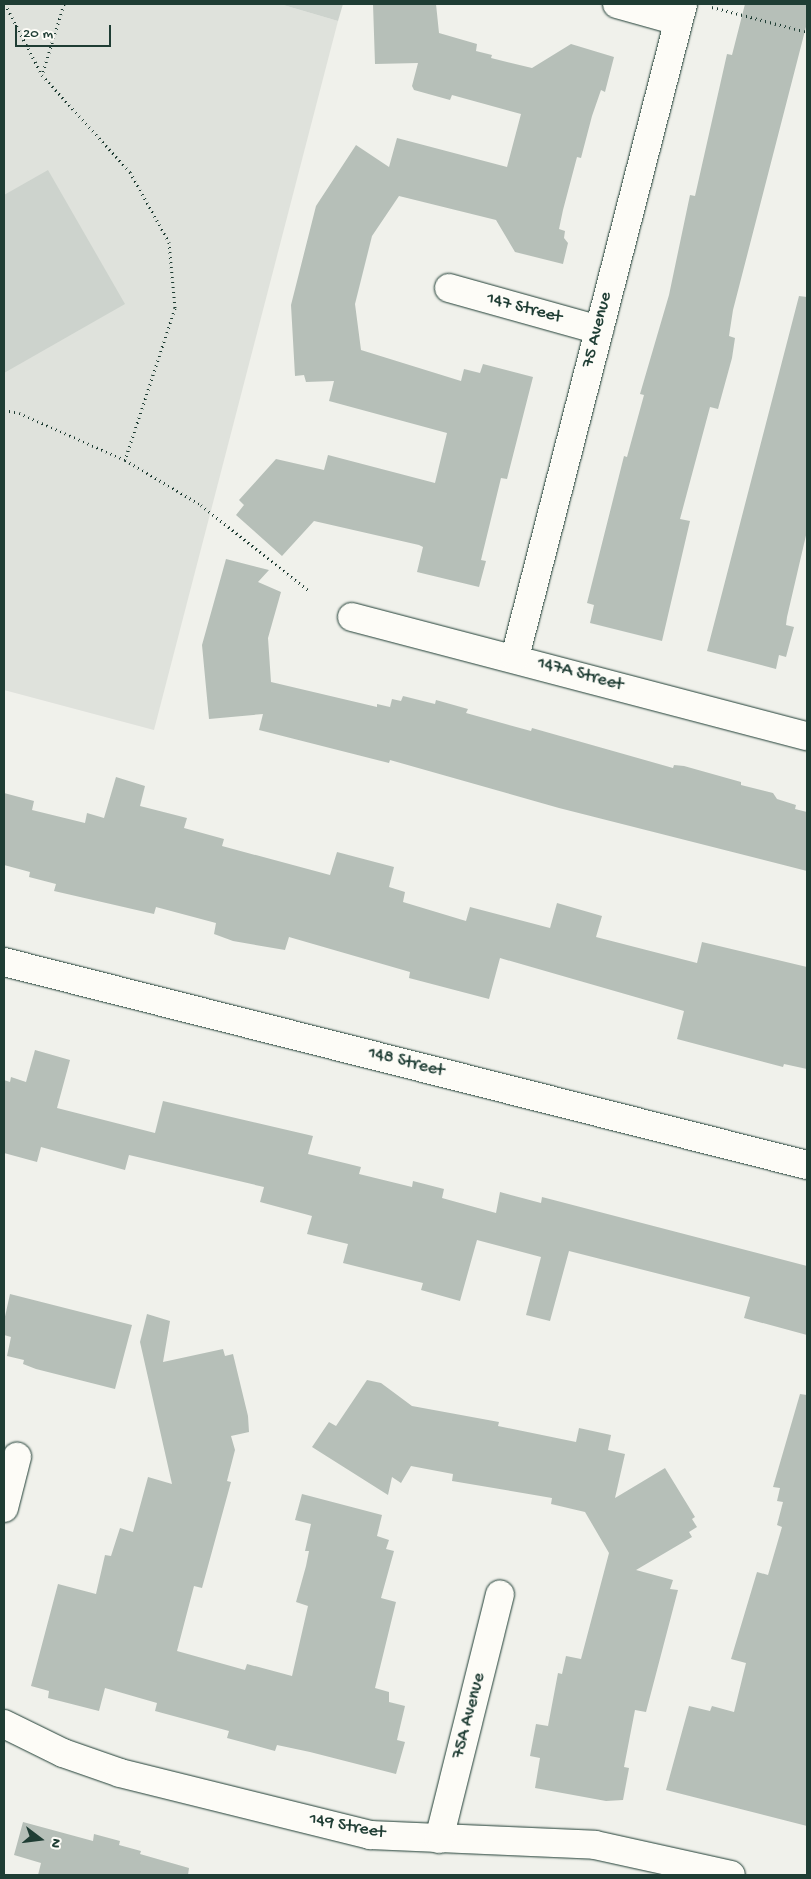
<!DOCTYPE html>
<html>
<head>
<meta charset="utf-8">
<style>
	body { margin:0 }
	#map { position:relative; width:811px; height:1879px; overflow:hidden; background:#f0f1eb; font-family:"Gochi Hand",sans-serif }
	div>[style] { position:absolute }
	.built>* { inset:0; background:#dfe2dc }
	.green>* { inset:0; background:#cdd3cd }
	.building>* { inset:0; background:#b6bfb8 }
	.path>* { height:3px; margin-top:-1.5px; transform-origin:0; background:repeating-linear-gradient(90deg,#1f3d34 0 1px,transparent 0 5px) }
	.roads { filter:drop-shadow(0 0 1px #1f3d34) drop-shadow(0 0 1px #1f3d34) }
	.minor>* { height:28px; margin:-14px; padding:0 14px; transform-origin:14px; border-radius:14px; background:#fdfcf7 }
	span { translate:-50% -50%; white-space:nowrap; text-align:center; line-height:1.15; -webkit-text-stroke:4px #fdfcf7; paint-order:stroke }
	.street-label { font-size:18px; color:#1f3d34 }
	.frame { position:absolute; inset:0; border:5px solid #1f3d34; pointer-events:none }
	.north { position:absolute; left:15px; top:1814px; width:50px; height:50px; -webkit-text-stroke:4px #fdfcf7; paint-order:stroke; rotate:105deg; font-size:14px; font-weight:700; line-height:20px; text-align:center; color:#1f3d34 }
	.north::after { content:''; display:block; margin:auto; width:18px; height:22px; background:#1f3d34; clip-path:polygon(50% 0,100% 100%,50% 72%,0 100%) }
	.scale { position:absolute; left:15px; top:25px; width:96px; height:22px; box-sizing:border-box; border:2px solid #1f3d34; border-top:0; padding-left:6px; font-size:15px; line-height:18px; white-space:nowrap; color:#1f3d34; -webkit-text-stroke:4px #fdfcf7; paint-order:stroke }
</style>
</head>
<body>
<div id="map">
	<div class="built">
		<div style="clip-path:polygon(4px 4px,280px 4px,338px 21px,154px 730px,4px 690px)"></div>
	</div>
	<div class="green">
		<div style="clip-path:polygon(280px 4px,343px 4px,338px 21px)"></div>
		<div style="clip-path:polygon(48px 170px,125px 304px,4px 373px,4px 195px)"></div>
	</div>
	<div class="building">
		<div style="clip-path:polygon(373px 4px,436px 4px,439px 33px,477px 44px,476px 51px,492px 55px,491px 58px,532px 68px,571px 44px,614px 57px,605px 92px,601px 90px,592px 116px,581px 158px,577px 157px,563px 210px,559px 229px,565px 231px,564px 238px,568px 243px,563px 264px,515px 252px,496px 220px,399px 196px,372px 236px,355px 304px,361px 350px,461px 381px,464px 369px,480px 373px,483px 364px,533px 377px,507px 479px,501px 478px,481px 560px,486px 561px,479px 587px,417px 572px,423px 547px,419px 545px,314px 521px,282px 556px,236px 515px,244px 505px,239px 500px,276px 459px,324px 470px,328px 455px,435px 483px,447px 433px,329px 401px,334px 381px,306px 382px,304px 375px,295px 376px,291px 305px,316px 206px,356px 145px,389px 167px,397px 138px,507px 167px,521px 114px,452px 95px,450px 100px,414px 90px,412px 86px,418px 63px,375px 64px)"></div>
		<div style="clip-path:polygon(745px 4px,807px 4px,807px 23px,733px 310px,729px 336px,735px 338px,732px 358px,718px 409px,710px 407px,680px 519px,690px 521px,662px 641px,590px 623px,594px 605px,587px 603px,624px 456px,627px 457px,644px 395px,640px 394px,669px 295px,690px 195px,695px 196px,727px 54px,732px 55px)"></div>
		<div style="clip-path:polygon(799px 296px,807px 297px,807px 531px,787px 617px,786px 625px,794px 627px,786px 657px,779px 655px,776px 669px,707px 651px)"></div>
		<div style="clip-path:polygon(226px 559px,269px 570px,258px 582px,281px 592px,268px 638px,271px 682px,377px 707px,377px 704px,390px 707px,392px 699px,401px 701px,403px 696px,435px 704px,436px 700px,468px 709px,466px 713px,531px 731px,532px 728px,673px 768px,674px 765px,684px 766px,741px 782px,741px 785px,773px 793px,777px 799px,796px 805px,795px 809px,807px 812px,807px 871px,559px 808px,390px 760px,389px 763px,259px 730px,263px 714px,209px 719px,202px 645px)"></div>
		<div style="clip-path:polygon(116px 777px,145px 786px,140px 806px,187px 818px,184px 828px,224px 839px,222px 846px,330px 875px,337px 852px,394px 867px,389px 887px,405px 892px,403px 902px,466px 921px,470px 907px,550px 928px,557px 903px,602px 916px,596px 937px,697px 963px,702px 942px,807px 967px,807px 1069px,784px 1064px,783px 1067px,677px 1039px,684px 1011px,500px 958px,489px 999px,409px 978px,410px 972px,289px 937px,285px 950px,233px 941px,214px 934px,216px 923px,156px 907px,154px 914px,54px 891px,56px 884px,29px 877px,30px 872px,4px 865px,4px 793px,34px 801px,32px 810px,85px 823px,87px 813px,104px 818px)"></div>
		<div style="clip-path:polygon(35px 1050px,70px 1060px,57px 1108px,155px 1133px,163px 1101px,313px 1136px,308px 1154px,361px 1167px,359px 1174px,412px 1187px,413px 1181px,444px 1189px,442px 1198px,496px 1213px,500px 1192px,541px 1203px,542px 1197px,807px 1266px,807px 1335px,744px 1318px,750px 1297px,569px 1251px,550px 1321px,526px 1315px,541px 1257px,477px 1240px,460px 1301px,421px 1290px,423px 1283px,343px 1263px,348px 1244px,307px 1234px,312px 1216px,260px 1202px,264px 1187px,129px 1155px,125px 1170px,41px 1147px,37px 1162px,4px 1153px,4px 1080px,10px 1082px,11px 1077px,26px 1082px)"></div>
		<div style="clip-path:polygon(10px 1294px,132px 1325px,115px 1389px,36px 1369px,23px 1364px,24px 1360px,7px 1356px,11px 1337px,4px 1335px,4px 1321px)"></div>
		<div style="clip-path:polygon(147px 1314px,170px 1321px,163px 1362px,223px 1349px,225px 1356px,233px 1354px,248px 1416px,249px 1432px,231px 1436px,235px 1450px,227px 1481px,231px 1482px,202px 1588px,194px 1586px,177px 1651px,245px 1670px,247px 1664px,292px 1676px,308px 1606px,296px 1602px,306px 1566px,309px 1551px,305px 1551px,311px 1524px,295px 1520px,302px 1494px,382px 1515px,377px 1536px,389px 1540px,386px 1549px,394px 1551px,381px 1598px,396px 1602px,375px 1688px,389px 1692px,389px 1702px,405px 1706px,397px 1740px,405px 1742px,396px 1774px,310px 1752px,277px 1745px,275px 1751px,227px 1738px,229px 1731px,155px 1711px,157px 1703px,105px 1688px,99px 1711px,48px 1698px,49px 1691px,31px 1686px,58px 1584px,96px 1594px,105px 1555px,111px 1556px,120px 1528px,133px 1532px,148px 1477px,172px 1484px,140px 1342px)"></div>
		<div style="clip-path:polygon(367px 1380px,381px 1383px,412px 1406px,499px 1422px,498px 1426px,576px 1442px,579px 1428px,611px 1435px,608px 1450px,625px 1454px,615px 1498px,665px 1468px,695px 1517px,692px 1519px,697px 1527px,689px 1532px,692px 1537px,636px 1570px,673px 1580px,670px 1589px,678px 1590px,646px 1712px,635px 1710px,624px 1767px,629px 1768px,623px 1800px,606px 1801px,535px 1788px,540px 1758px,530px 1756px,536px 1724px,548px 1726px,558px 1673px,562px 1674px,566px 1656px,581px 1659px,609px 1553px,585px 1512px,551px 1504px,552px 1498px,452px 1481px,453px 1474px,411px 1466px,401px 1483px,392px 1477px,388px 1495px,312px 1447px,329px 1422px,336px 1426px)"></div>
		<div style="clip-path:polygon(800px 1394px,807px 1395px,807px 1826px,666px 1790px,689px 1706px,710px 1711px,712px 1706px,734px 1712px,746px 1663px,731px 1659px,757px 1572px,768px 1575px,782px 1527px,777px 1525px,783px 1502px,777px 1501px,780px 1488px,773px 1487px)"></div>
		<div style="clip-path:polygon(23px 1822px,93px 1841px,94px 1834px,120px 1841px,119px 1845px,141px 1851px,140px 1854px,189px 1868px,188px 1875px,38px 1875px,41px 1863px,14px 1855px)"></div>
	</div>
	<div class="path">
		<div style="left:5px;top:4px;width:80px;rotate:62.5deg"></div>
		<div style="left:64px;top:4px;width:74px;rotate:107.2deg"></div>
		<div style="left:42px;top:75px;width:131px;rotate:47.8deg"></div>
		<div style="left:130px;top:172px;width:80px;rotate:60.9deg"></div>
		<div style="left:169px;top:242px;width:66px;rotate:84.8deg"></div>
		<div style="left:175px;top:308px;width:160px;rotate:108.2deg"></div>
		<div style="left:125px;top:460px;width:88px;rotate:30.6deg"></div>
		<div style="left:201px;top:505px;width:138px;rotate:38.5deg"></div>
		<div style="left:712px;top:7px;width:98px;rotate:14.7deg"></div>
		<div style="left:4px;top:410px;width:15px;rotate:11deg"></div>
		<div style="left:19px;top:413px;width:116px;rotate:23.9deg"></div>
	</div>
	<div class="roads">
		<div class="minor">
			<div style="left:617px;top:4px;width:63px;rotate:15.6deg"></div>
			<div style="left:449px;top:288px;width:156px;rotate:15.6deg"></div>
			<div style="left:352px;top:617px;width:470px;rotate:14.7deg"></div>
			<div style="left:515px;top:657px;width:674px;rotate:-75.57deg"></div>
			<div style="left:4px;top:962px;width:828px;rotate:14.19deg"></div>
			<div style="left:4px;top:1508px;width:53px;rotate:-75.7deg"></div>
			<div style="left:4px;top:1724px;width:66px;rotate:26.2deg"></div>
			<div style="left:63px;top:1753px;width:60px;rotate:19.3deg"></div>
			<div style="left:120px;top:1773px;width:258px;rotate:13.9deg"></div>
			<div style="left:370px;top:1835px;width:225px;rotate:2.5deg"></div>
			<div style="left:595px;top:1845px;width:139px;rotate:12.4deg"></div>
			<div style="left:439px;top:1839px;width:252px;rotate:-76deg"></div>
		</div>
	</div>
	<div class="street-label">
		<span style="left:524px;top:309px;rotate:15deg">147 Street</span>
		<span style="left:598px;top:330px;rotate:-76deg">75 Avenue</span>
		<span style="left:580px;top:675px;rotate:15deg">147A Street</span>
		<span style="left:406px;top:1063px;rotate:14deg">148 Street</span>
		<span style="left:470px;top:1716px;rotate:-76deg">75A Avenue</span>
		<span style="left:347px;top:1827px;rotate:11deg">149 Street</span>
	</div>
	<div class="frame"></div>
	<div class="north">N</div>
	<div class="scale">20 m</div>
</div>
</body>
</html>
